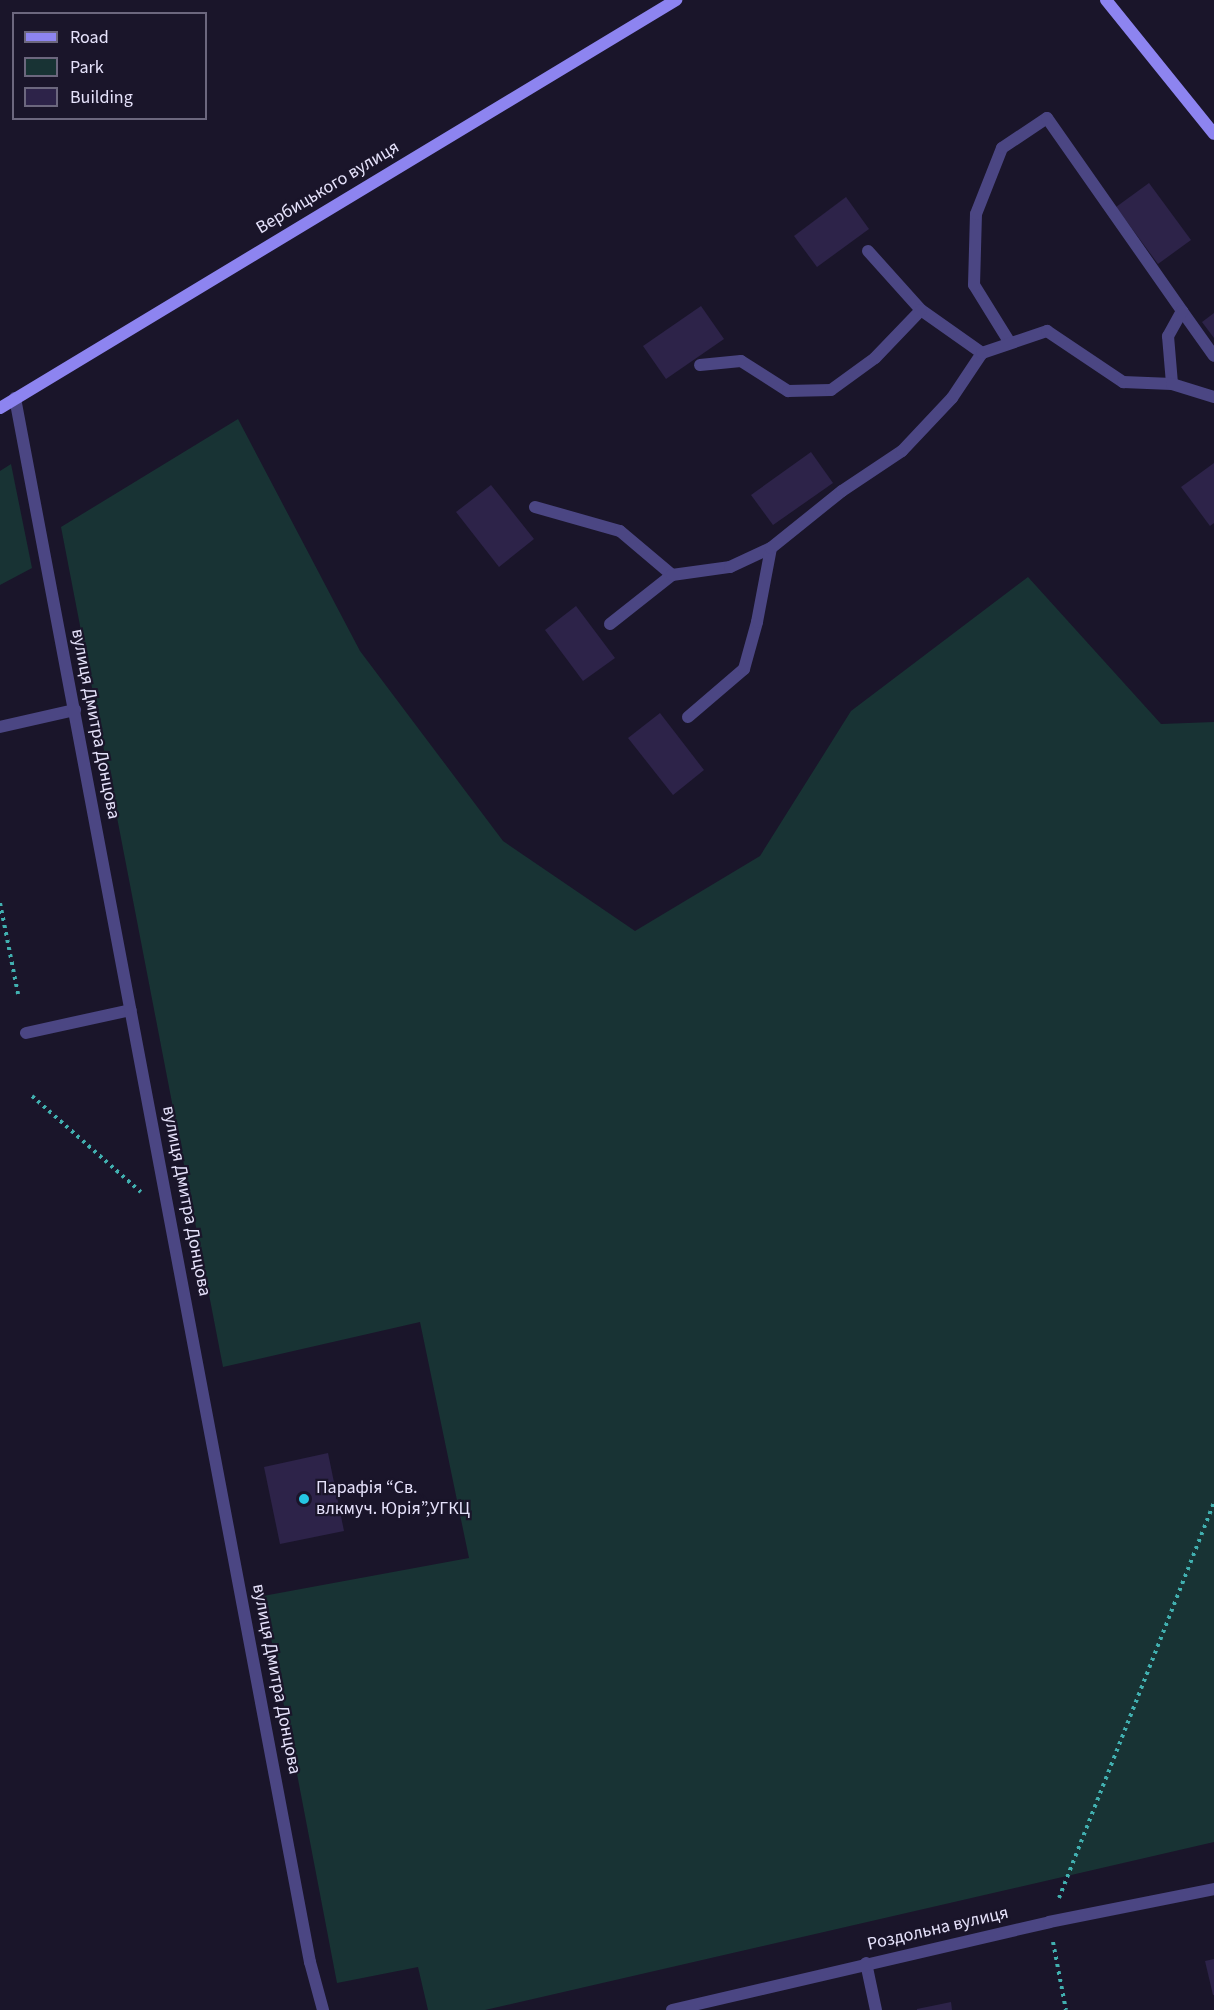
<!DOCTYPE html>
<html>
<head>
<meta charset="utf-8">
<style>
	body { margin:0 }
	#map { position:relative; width:1214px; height:2010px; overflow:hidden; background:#1a152a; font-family:"Source Sans 3",sans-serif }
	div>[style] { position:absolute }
	.green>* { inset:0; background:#183334 }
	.building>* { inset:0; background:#2d2349 }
	.path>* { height:4px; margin-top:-2px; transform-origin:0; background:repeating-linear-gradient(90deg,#41b0b0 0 3px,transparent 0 7.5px) }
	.service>* { height:12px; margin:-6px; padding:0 6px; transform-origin:6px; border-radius:6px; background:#4b4683 }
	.minor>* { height:12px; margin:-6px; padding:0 6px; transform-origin:6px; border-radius:6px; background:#4b4683 }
	.secondary>* { height:12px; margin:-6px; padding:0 6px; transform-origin:6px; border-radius:6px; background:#8d84f0 }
	.dots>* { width:16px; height:16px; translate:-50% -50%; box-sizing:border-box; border:3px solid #1a152a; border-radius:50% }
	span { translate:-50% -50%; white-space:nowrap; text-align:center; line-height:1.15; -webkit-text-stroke:4.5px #1a152a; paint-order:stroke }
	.street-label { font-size:18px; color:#e6e2fb }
	.poi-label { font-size:18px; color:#e6e2fb }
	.left { translate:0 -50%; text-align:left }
	.legend { position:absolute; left:12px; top:12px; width:195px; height:108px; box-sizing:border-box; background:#1a152a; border:2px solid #6c677e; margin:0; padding:8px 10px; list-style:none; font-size:18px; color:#e6e2fb }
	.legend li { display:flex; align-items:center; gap:12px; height:30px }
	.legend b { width:30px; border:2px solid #6c677e }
</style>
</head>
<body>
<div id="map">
	<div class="green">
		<div style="clip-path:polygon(238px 419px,360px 651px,503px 841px,635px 931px,760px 856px,851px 711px,1028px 577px,1161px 724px,1214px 722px,1214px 1842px,485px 2010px,428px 2010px,418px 1967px,337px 1983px,263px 1596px,469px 1558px,420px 1322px,223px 1367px,61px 527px)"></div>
		<div style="clip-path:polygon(11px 464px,32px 568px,0 585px,0 471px)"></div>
	</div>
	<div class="building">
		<div style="clip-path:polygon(1149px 183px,1191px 240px,1158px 264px,1116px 207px)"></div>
		<div style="clip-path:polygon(846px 197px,869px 229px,817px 267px,794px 236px)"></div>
		<div style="clip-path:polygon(701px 306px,724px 339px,666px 379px,643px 346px)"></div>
		<div style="clip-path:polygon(1214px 313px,1214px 338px,1202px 322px)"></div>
		<div style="clip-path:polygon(811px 452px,833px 483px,773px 525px,751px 495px)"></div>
		<div style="clip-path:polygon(1214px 463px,1214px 523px,1210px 526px,1181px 487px)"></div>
		<div style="clip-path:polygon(491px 485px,534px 539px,499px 567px,456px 512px)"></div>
		<div style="clip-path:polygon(576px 606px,615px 658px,583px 681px,545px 630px)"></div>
		<div style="clip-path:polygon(660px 713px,704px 770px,673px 795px,628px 738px)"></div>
		<div style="clip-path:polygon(328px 1453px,344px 1531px,280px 1544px,264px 1467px)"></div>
		<div style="clip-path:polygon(1214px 1959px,1214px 1995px,1213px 1995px,1205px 1961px)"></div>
		<div style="clip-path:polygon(951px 2002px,952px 2010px,917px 2010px,917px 2009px)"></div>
	</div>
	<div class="path">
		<div style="left:0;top:903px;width:93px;rotate:78.8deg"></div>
		<div style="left:32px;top:1096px;width:145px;rotate:41.4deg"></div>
		<div style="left:1059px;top:1898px;width:425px;rotate:-68.6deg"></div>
		<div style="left:1053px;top:1942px;width:69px;rotate:79.2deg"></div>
	</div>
	<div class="service">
		<div style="left:868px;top:251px;width:79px;rotate:48.1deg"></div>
		<div style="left:921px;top:310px;width:75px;rotate:35.2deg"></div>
		<div style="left:1182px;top:311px;width:55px;rotate:54.6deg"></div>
		<div style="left:1010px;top:343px;width:68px;rotate:-121.8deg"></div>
		<div style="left:974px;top:285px;width:71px;rotate:-88.4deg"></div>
		<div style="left:976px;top:214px;width:71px;rotate:-68.5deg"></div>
		<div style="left:1002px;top:148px;width:54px;rotate:-33.7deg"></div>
		<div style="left:1047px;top:118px;width:236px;rotate:55deg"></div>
		<div style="left:1182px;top:311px;width:29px;rotate:119deg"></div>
		<div style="left:1168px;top:336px;width:48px;rotate:85.2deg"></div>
		<div style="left:700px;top:365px;width:41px;rotate:-5.6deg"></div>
		<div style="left:741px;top:361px;width:56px;rotate:32.6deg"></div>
		<div style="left:788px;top:391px;width:43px;rotate:-1.3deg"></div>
		<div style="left:831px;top:390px;width:54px;rotate:-36deg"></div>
		<div style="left:875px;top:358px;width:66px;rotate:-46.2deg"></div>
		<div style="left:535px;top:507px;width:88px;rotate:15.8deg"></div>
		<div style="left:620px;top:531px;width:68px;rotate:40.2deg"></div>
		<div style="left:610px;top:624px;width:79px;rotate:-38.3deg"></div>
		<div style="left:672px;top:575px;width:59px;rotate:-7.9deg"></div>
		<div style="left:730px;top:567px;width:45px;rotate:-24.9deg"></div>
		<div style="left:688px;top:717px;width:74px;rotate:-40.6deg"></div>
		<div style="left:744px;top:669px;width:49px;rotate:-74.5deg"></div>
		<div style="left:757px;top:622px;width:75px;rotate:-79.3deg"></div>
		<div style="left:771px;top:548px;width:91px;rotate:-38.8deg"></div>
		<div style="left:842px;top:491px;width:72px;rotate:-33.7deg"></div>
		<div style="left:902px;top:451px;width:73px;rotate:-46.7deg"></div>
		<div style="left:952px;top:398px;width:54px;rotate:-56.3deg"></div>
		<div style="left:982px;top:353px;width:69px;rotate:-18.7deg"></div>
		<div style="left:1047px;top:331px;width:92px;rotate:33.9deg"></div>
		<div style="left:1123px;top:382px;width:49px;rotate:2.3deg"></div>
		<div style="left:1172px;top:384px;width:44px;rotate:17.2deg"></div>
		<div style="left:0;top:727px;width:77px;rotate:-12.8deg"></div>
		<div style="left:26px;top:1033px;width:107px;rotate:-12.4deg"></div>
		<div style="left:866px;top:1963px;width:48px;rotate:78deg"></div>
	</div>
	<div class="minor">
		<div style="left:15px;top:398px;width:1592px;rotate:79.32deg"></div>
		<div style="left:310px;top:1962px;width:50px;rotate:74.8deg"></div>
		<div style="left:672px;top:2010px;width:387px;rotate:-13.1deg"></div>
		<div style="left:1049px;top:1922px;width:168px;rotate:-11.3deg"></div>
	</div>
	<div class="secondary">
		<div style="left:1106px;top:0;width:172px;rotate:51.1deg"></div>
		<div style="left:0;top:408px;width:790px;rotate:-31.11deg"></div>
	</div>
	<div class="dots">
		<div style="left:304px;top:1499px;background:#25c7e4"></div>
	</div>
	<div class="street-label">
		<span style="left:328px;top:188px;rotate:-31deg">Вербицького вулиця</span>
		<span style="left:95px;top:724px;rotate:79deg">вулиця Дмитра Донцова</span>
		<span style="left:186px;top:1201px;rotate:79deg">вулиця Дмитра Донцова</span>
		<span style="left:276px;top:1679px;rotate:79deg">вулиця Дмитра Донцова</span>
		<span style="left:938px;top:1929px;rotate:-13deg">Роздольна вулиця</span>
	</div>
	<div class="poi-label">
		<span class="left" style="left:316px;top:1499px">Парафія “Св.<br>влкмуч. Юрія”,УГКЦ</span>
	</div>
	<ul class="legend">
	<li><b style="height:8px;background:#8d84f0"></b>Road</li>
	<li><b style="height:16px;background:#183334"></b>Park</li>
	<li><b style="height:16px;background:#2d2349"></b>Building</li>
	</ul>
</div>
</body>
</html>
